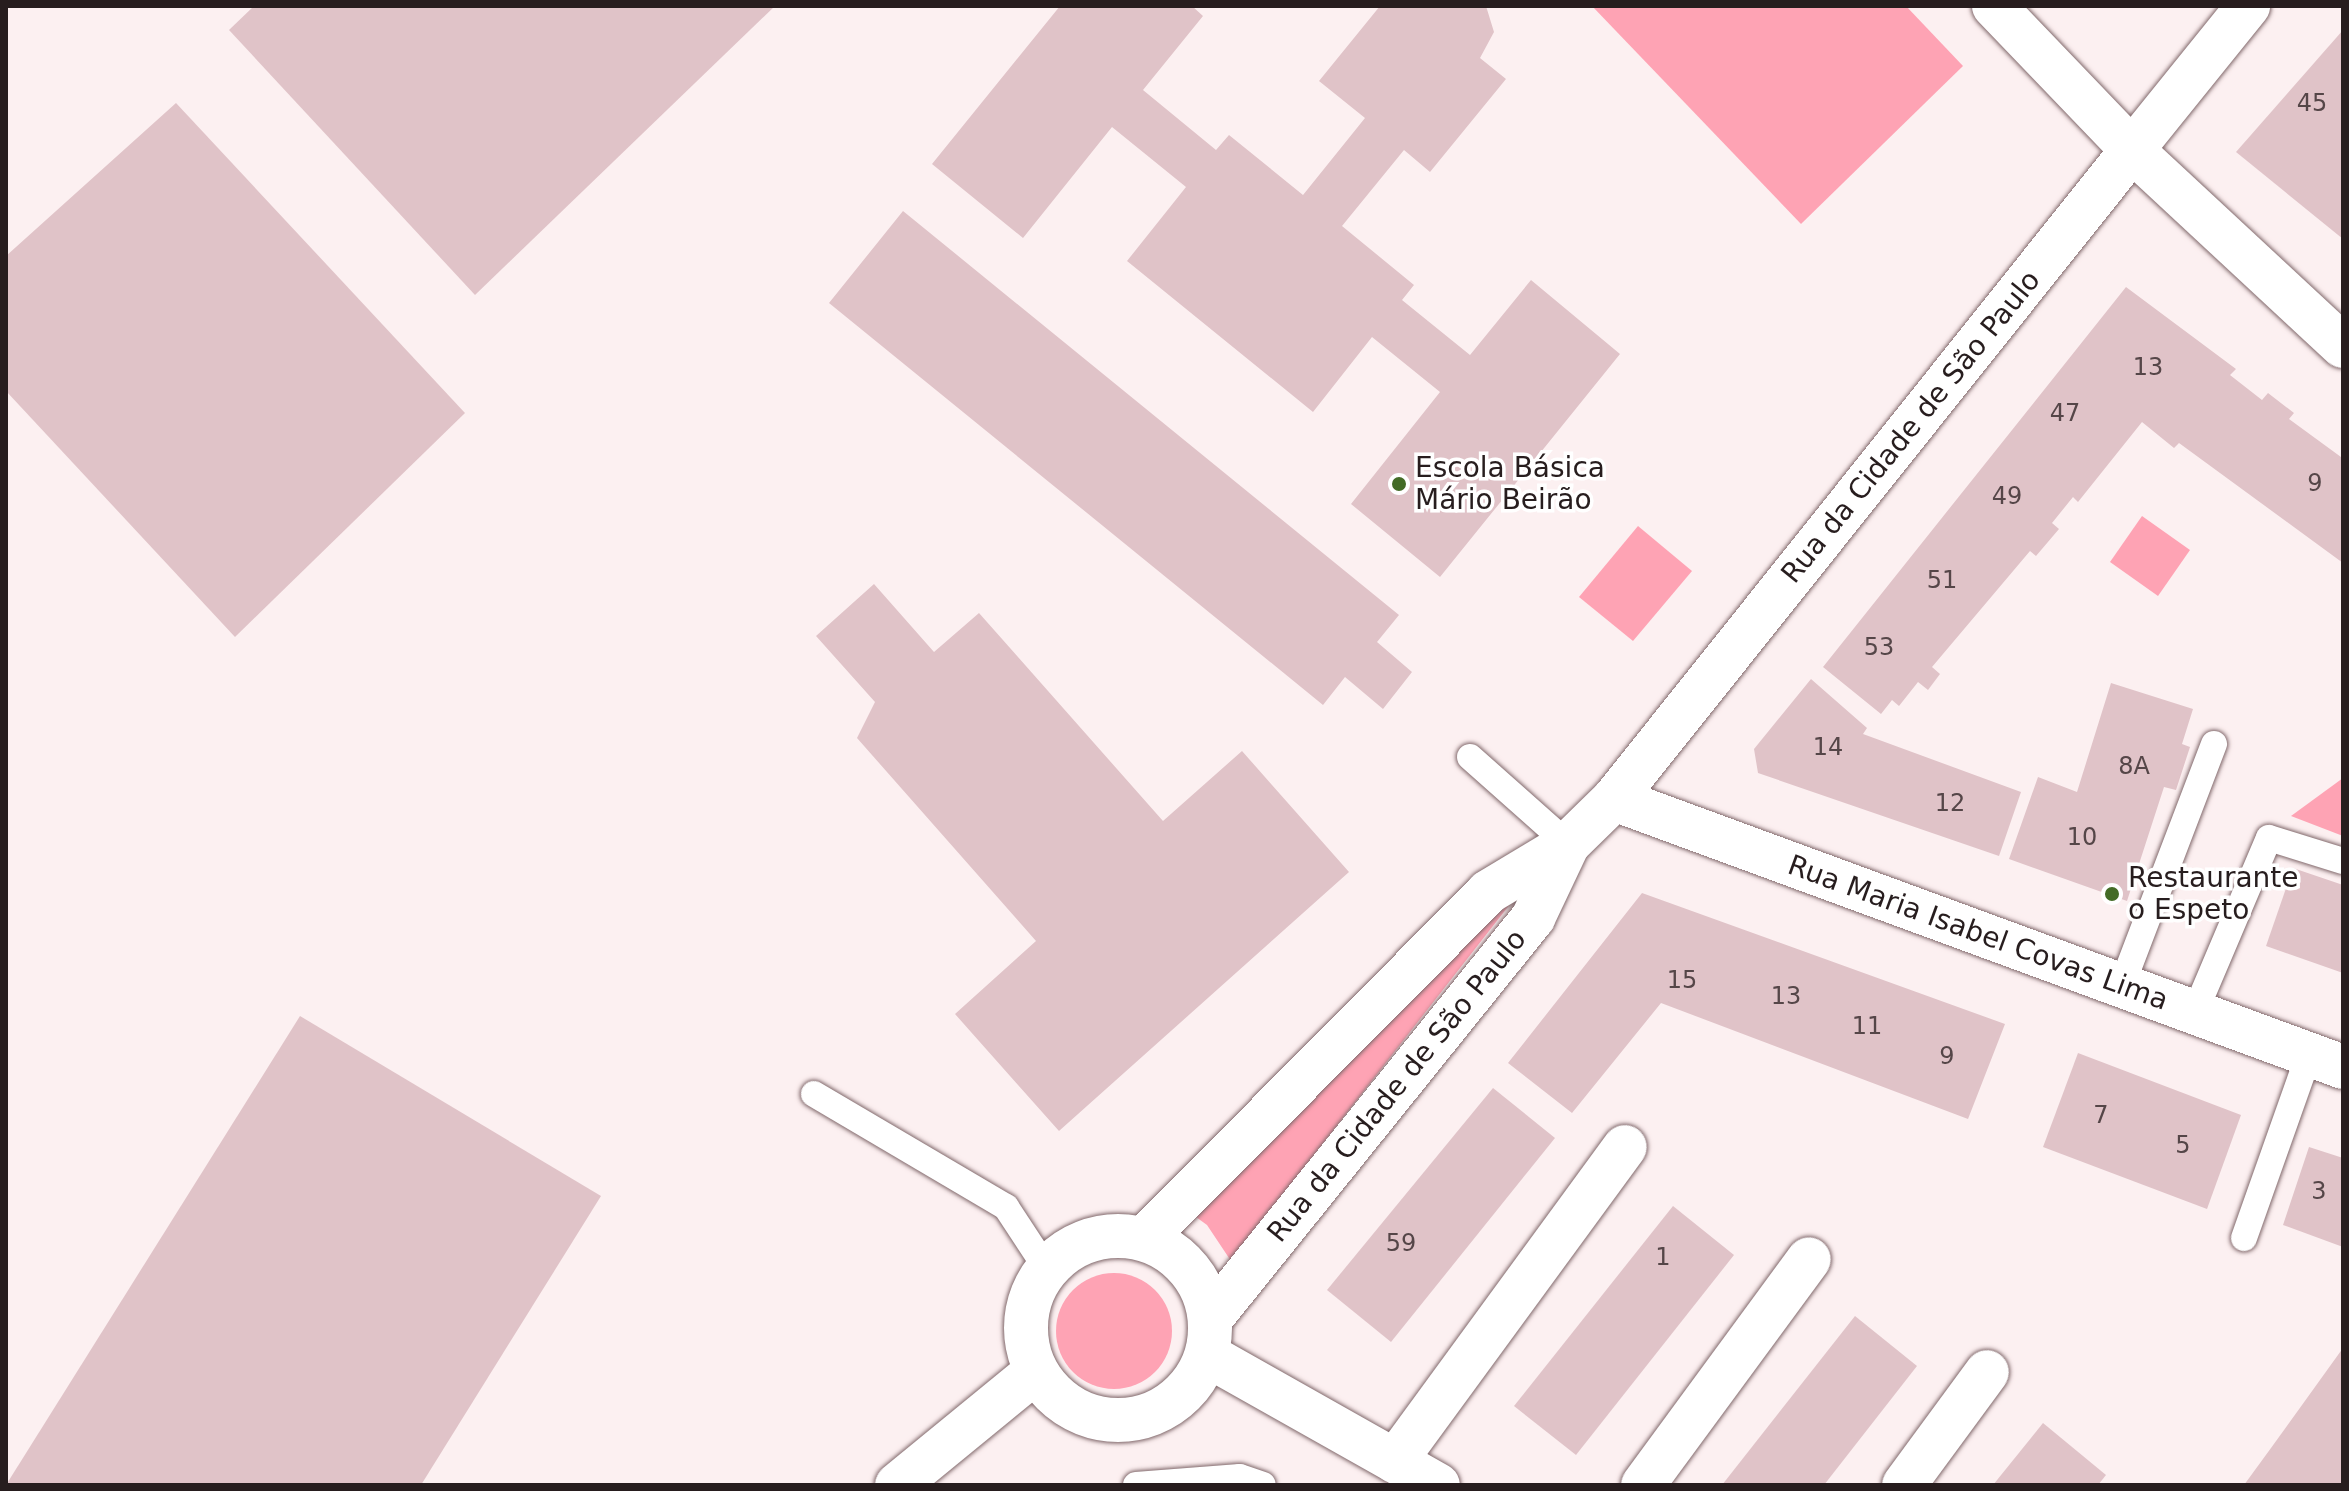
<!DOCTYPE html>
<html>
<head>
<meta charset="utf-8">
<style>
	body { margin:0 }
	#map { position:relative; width:2349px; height:1491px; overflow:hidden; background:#fcf0f1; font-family:"DejaVu Sans",sans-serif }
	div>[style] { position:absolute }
	.green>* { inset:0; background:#fea3b4 }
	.round { border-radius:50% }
	.building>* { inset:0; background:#e0c3c8 }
	.roads { filter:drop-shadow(0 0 2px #81686b) drop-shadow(0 0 2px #81686b) }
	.lane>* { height:26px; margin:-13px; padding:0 13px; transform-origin:13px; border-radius:13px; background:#fff }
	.street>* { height:44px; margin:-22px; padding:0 22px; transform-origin:22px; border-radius:22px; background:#fff }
	.secondary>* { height:44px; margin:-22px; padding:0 22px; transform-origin:22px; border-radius:22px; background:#fff }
	.secondary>.ring { margin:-22px; padding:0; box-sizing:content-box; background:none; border:44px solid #fff; border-radius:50% }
	.dots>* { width:22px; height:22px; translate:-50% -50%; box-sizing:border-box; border:4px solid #fff; border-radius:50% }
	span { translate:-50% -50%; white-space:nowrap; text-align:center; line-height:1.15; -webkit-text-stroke:7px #fff; paint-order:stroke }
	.number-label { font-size:24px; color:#554648 }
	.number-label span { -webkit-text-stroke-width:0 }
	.street-label { font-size:28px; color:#271d1e }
	.poi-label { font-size:28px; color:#271d1e }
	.left { translate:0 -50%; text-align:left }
	.frame { position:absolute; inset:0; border:8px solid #271d1e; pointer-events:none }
</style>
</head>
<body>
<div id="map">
	<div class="green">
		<div style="clip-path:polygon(1592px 6px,1906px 6px,1963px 66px,1801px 224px)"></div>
		<div style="clip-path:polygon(2142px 516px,2190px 550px,2158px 596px,2110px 562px)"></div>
		<div style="clip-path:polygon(1638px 526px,1692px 571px,1633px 641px,1579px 597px)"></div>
		<div style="clip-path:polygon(2343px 778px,2343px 836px,2291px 816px)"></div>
		<div style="clip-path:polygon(1514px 899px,1231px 1261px,1207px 1225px,1185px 1209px)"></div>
		<div class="round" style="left:1056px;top:1273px;width:116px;height:116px"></div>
	</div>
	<div class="building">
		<div style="clip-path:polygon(254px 6px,775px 6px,475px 295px,229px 30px)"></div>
		<div style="clip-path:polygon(1060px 6px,1192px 6px,1203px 16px,1143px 90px,1216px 150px,1229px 135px,1303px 195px,1365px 118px,1319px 81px,1380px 6px,1486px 6px,1494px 32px,1480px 58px,1506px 79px,1430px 172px,1404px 150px,1342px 226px,1414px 285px,1402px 300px,1470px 355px,1531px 280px,1620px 354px,1440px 577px,1351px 504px,1440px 392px,1372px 337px,1313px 412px,1127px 261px,1186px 187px,1112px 127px,1023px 238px,932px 164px)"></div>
		<div style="clip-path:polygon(2343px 30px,2343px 239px,2236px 152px)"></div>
		<div style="clip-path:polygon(176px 103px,465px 413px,235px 637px,6px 391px,6px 256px)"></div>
		<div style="clip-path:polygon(903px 211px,1399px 615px,1377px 642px,1412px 672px,1383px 709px,1345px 677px,1323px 705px,829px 303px)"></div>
		<div style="clip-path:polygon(2126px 287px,2236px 369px,2230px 375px,2262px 400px,2268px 393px,2294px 413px,2289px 419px,2341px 457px,2343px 453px,2343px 563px,2179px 443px,2174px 448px,2142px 422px,2078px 502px,2073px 497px,2052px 523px,2059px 529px,2036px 556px,2030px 551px,1932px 667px,1940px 674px,1928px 690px,1918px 682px,1899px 706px,1892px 700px,1881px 714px,1823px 667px)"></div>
		<div style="clip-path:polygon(874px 584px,934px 652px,979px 613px,1163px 821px,1242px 751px,1349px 872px,1059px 1131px,955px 1014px,1036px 941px,857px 738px,875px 702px,816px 636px)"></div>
		<div style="clip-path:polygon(1811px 679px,1867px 728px,1863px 734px,2021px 792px,1999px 856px,1758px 773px,1754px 749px)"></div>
		<div style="clip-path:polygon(2111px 683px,2193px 709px,2182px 744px,2190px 747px,2176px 790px,2164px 787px,2127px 901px,2009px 859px,2038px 777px,2077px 792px)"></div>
		<div style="clip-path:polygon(2293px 868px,2343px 885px,2343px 973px,2266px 946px)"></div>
		<div style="clip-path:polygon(1642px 893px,2005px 1024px,1968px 1119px,1661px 1003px,1572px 1113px,1508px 1063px)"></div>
		<div style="clip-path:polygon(300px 1016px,601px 1196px,421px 1485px,6px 1485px)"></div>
		<div style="clip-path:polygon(2078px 1053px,2241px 1115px,2207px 1209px,2043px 1147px)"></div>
		<div style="clip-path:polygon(1493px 1088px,1555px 1138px,1391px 1342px,1327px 1290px)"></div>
		<div style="clip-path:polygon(2309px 1147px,2343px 1158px,2343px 1247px,2283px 1225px)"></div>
		<div style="clip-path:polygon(1673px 1206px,1734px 1255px,1576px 1455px,1514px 1406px)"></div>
		<div style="clip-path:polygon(1855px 1316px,1917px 1366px,1824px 1485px,1722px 1485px)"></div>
		<div style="clip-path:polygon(2343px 1348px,2343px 1485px,2244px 1485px,2271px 1448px)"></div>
		<div style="clip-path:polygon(2043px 1423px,2106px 1475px,2098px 1485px,1993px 1485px)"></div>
	</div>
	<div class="roads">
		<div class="lane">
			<div style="left:1470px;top:757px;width:131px;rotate:41.6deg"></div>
			<div style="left:2122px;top:985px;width:258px;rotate:-69.1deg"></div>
			<div style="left:2195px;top:1012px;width:189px;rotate:-67deg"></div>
			<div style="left:2269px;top:838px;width:77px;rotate:17.3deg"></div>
			<div style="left:814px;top:1094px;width:223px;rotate:30.5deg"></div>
			<div style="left:1006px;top:1207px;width:73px;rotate:56.7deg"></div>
			<div style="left:2244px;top:1238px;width:195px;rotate:-70.5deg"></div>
			<div style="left:1136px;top:1485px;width:104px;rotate:-4.4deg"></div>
			<div style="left:1240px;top:1477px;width:24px;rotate:19deg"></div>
		</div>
		<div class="street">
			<div style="left:2132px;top:150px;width:185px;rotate:-51.1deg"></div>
			<div style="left:1568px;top:844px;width:64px;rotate:-44.4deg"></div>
			<div style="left:1614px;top:799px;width:777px;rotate:20.18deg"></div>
			<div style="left:1207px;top:1355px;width:265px;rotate:29.4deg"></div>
			<div style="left:1395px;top:1461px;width:389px;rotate:-53.8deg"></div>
			<div style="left:1643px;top:1485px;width:280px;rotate:-53.7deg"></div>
			<div style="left:1904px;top:1485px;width:140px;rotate:-53.7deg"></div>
		</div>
		<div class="secondary">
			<div style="left:1994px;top:6px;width:199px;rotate:46.2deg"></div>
			<div style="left:2132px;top:150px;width:288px;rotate:42.9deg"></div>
			<div style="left:1614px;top:799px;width:830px;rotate:-51.4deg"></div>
			<div class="ring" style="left:1026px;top:1236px;width:140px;height:140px"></div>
			<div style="left:1145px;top:1238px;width:487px;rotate:-45.2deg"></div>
			<div style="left:1488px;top:892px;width:93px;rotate:-31deg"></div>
			<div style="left:1211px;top:1318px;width:514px;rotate:-51.17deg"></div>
			<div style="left:1533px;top:918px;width:82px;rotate:-64.7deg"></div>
			<div style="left:897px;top:1485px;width:178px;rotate:-39.3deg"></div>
		</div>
	</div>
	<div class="dots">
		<div style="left:1399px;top:484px;background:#436b26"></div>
		<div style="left:2112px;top:894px;background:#436b26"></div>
	</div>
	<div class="number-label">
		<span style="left:2312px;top:104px">45</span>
		<span style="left:2148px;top:368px">13</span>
		<span style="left:2065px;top:414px">47</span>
		<span style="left:2315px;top:484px">9</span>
		<span style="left:2007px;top:497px">49</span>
		<span style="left:1942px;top:581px">51</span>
		<span style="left:1879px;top:648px">53</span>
		<span style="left:1828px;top:748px">14</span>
		<span style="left:2134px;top:767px">8A</span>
		<span style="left:1950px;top:804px">12</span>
		<span style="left:2082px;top:838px">10</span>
		<span style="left:1682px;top:981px">15</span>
		<span style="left:1786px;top:997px">13</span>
		<span style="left:1867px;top:1027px">11</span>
		<span style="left:1947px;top:1057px">9</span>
		<span style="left:2101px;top:1116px">7</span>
		<span style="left:2183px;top:1146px">5</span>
		<span style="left:2319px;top:1192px">3</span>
		<span style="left:1401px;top:1244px">59</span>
		<span style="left:1663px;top:1258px">1</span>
	</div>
	<div class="street-label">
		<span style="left:1911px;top:427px;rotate:-51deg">Rua da Cidade de São Paulo</span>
		<span style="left:1978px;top:933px;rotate:20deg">Rua Maria Isabel Covas Lima</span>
		<span style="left:1397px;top:1086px;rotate:-51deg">Rua da Cidade de São Paulo</span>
	</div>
	<div class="poi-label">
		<span class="left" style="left:1415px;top:484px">Escola Básica<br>Mário Beirão</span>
		<span class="left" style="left:2128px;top:894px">Restaurante<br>o Espeto</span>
	</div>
	<div class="frame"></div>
</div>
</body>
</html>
